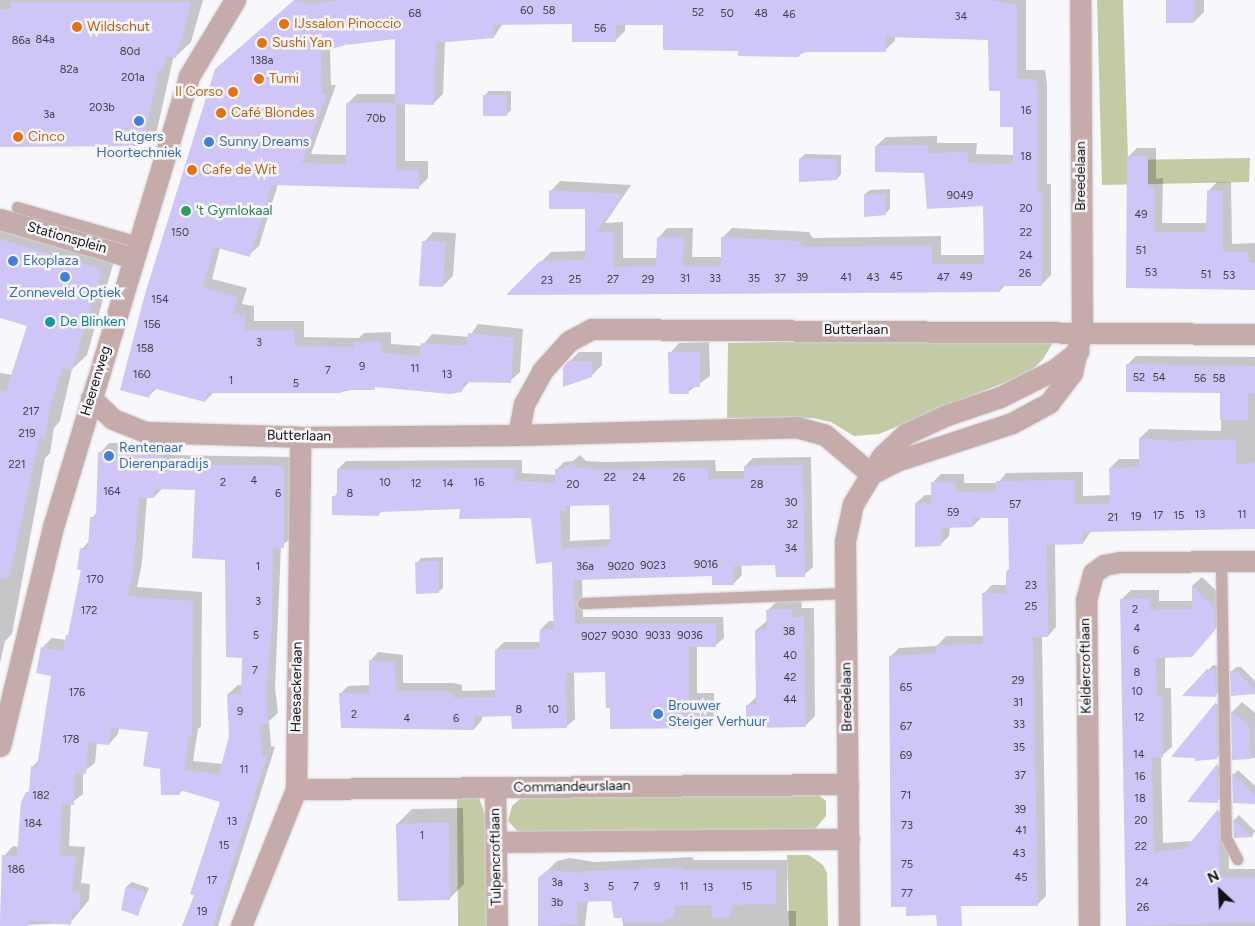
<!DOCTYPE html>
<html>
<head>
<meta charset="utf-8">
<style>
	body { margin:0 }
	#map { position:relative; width:1255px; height:926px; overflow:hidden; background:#f8f7fb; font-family:Figtree,sans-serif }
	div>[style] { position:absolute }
	.green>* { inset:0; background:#c3cba5 }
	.shadow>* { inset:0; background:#0003 }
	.building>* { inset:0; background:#cfc5f6 }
	.roads { filter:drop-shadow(0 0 1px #d3d3d6) drop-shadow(0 0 1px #d3d3d6) }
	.service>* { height:11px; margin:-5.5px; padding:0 5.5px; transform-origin:5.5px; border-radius:5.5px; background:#c5aba9 }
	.minor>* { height:21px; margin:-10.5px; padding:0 10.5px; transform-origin:10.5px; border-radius:10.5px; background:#c5aba9 }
	.dots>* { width:14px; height:14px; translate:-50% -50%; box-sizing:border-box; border:2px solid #f8f7fb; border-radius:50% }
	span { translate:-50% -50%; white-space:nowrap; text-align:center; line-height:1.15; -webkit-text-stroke:5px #f8f7fb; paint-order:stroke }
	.number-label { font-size:11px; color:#42404c }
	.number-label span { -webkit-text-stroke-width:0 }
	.food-label { font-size:14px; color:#c56008 }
	.left { translate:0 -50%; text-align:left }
	.right { translate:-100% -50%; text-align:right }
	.shop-label { font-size:14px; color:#366cbe }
	.street-label { font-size:14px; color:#131314 }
	.leisure-label { font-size:14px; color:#27864d }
	.culture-label { font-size:14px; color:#0d838f }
	.north { position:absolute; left:1195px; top:866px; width:50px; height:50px; -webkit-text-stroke:4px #f8f7fb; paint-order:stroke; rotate:335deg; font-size:14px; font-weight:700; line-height:20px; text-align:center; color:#131314 }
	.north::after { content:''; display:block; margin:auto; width:18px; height:22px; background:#131314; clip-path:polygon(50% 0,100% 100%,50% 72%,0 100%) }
</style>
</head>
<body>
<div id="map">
	<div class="green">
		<div style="clip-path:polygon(1097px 0,1123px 0,1128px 160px,1250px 158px,1249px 182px,1102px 185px)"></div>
		<div style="clip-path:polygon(1057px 336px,1043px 359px,1030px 372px,879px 434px,854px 436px,831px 422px,813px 418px,727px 418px,728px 343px)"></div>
		<div style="clip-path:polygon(817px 794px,826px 801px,826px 816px,815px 829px,521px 835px,508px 821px,512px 806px,522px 797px)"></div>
		<div style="clip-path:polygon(457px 797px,479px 798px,487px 819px,490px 926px,458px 926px)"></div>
		<div style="clip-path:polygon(787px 855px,809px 855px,823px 865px,827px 873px,828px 926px,789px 926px)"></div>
	</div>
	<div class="shadow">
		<div style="clip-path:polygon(0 0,203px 0,191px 42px,173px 59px,157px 130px,142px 145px,0 146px)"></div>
		<div style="clip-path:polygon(evenodd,295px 0,1026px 0,1026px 70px,1045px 70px,1047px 84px,1047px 184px,1051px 184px,1051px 275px,1042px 284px,1006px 284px,1000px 291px,509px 294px,551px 252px,586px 251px,586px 208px,551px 191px,560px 181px,631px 185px,605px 223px,623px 222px,623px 258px,658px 258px,658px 238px,667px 228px,693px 228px,692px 257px,722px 257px,722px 238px,732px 228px,809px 232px,813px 238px,941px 236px,941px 255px,985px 255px,984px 205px,876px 146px,886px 137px,937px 136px,937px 143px,977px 143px,976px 154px,1014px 155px,1014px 126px,1001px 90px,989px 39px,895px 36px,895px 41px,885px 50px,803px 52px,799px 56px,739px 50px,664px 24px,625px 24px,625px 31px,615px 41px,574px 23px,503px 23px,494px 37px,445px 41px,443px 94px,433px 104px,405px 103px,405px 161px,428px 161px,428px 178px,418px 188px,278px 184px,259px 246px,249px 255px,220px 248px,212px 279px,247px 288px,242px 304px,254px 306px,254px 321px,304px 321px,304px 337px,359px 338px,364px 333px,391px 332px,391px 344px,422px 346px,432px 334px,469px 337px,478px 324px,523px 329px,520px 372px,510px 381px,471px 380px,461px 391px,377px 386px,340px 392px,214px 392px,205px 401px,157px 388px,149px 396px,226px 60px,295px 0,396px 37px,396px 94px,357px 94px,348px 103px,347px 155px,311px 154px,336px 85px,331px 85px,330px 50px,348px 41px,396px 37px)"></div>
		<div style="clip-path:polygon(1167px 0,1204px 0,1204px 12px,1194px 22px)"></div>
		<div style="clip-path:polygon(489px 91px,511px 91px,511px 110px,507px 114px,485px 95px)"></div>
		<div style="clip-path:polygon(1137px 148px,1156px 148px,1156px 179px,1163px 178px,1162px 223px,1207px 223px,1208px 191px,1217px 182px,1231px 182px,1232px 244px,1255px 243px,1255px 288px,1128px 287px,1128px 157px)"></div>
		<div style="clip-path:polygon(805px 154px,841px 155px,841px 174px,837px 179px,800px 159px)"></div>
		<div style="clip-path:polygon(890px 189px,890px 209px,885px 214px,865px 194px,870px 190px)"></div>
		<div style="clip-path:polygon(0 220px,116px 254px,87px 355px,72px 369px,60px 421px,54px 428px,50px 453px,45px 458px,12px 634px,5px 641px,0 663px,0 373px,12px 375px,29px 325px,0 317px)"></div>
		<div style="clip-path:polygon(433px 232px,456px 233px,453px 276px,443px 286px,424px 242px)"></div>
		<div style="clip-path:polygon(709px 342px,710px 376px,688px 392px,670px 353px,679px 343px)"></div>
		<div style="clip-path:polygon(579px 352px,602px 352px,602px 365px,592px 375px,569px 362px)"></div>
		<div style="clip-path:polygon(1136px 356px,1255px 357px,1255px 528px,1091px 531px,1083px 543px,1055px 544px,1056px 627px,1048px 636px,1042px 636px,1046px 896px,1037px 905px,890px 657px,899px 648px,937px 646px,946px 636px,984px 636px,983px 594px,992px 585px,1007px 585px,1007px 571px,1010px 568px,1010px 517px,982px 517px,973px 526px,950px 527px,949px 536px,940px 545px,916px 503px,925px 495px,932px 495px,932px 483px,941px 474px,964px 474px,964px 483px,998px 483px,1006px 473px,1083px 472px,1083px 496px,1111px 495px,1110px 468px,1119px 459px,1140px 459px,1140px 438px,1149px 429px,1221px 431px,1222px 392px,1128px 364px)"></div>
		<div style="clip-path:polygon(evenodd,109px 443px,172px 444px,172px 455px,293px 457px,293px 537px,281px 546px,275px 687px,278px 713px,269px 721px,271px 746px,275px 747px,218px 926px,182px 926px,195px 894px,221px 801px,183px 790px,179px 794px,161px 768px,149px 731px,119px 728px,118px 734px,109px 744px,97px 742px,95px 763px,83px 772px,83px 794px,71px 803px,69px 846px,85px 847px,81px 883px,90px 884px,89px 900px,70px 923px,0 926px,4px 856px,13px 846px,19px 847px,27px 793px,31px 789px,32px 767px,39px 760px,53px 675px,43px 647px,52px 638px,66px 640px,70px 632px,83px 569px,82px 549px,90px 540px,92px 518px,97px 512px,100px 453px,109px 443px,163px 488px,196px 488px,226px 559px,244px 657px,243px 685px,238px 685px,228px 694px,230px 737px,223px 764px,193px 761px,198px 729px,201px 726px,202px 592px,137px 587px,142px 563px,147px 497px,154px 497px,163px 488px)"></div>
		<div style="clip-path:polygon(evenodd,580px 455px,586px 461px,604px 462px,715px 460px,716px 471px,745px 471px,745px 466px,753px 458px,811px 457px,813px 567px,804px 575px,777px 563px,741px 564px,742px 575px,734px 583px,713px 575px,582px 578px,583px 617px,723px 617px,724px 638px,715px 646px,697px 646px,697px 693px,714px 693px,714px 719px,706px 727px,611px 707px,607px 671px,574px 671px,575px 719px,566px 727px,513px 715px,482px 716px,482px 720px,474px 729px,340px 694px,348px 686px,370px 685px,370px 661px,378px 652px,403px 655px,403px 683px,453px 683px,462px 685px,462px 691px,496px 690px,496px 650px,504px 642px,541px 642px,541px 629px,549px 621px,555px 621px,553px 561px,532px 517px,461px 508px,383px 511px,379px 514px,334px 497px,338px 492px,338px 469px,346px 461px,522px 460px,522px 473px,556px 475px,556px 470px,564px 462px,573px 461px,580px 455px,611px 504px,612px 539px,570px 541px,570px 505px,611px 504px)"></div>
		<div style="clip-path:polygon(443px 557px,443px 588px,438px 592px,417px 563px,421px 558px)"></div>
		<div style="clip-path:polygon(1202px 577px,1223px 597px,1223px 620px,1192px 656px,1165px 657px,1165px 688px,1171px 688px,1172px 747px,1161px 756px,1163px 843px,1193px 841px,1227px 802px,1229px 869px,1255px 869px,1255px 926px,1127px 926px,1122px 599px,1131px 590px,1159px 590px,1159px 601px,1193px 601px,1193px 585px)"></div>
		<div style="clip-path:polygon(778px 600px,801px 600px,802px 608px,814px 608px,815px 716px,805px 726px,747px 706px,757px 696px,756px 630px,768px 620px,768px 610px)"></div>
		<div style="clip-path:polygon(1213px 665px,1220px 666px,1220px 691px,1215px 696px,1185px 695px)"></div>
		<div style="clip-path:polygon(1236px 667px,1241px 667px,1255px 681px,1255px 693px,1232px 671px)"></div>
		<div style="clip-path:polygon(1220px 700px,1221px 753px,1217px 758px,1174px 756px)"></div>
		<div style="clip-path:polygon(1242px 702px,1255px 713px,1255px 758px,1233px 759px,1232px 712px)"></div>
		<div style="clip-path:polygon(1221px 762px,1222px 797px,1217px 801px,1189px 800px)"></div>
		<div style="clip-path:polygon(1238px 770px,1255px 786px,1255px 803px,1234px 802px,1234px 774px)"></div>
		<div style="clip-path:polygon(463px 808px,464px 884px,449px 899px,397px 824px,412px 809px)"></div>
		<div style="clip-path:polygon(1239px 815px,1255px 831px,1252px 836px,1235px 836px,1234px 820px)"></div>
		<div style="clip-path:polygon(692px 857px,694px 860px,787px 860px,787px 911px,796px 911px,796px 926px,623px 926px,623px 917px,612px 900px,588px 900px,585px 926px,539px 926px,539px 879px,557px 861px,570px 858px,595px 862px)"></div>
		<div style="clip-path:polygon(132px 882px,149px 888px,138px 914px,127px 886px)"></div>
	</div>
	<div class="building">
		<div style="clip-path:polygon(evenodd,294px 0,310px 4px,341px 0,990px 0,1017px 5px,1017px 79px,1036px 79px,1038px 94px,1038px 193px,1042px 193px,1042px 286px,1000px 286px,1000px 292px,506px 295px,540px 261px,585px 260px,585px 209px,549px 209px,549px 190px,623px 194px,597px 232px,614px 231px,614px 267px,656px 266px,657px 237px,684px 237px,683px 266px,721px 266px,721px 237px,799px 241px,803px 247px,932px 245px,932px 264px,984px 264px,983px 206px,927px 209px,924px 173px,875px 172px,875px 146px,928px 145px,928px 153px,968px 152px,967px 163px,1013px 164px,1013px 127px,1000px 127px,1000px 91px,989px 91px,988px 40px,886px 37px,886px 52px,808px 52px,799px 54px,799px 57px,738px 56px,738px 51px,663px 50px,663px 25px,616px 25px,616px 42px,572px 42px,572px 24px,494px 25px,494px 38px,436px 43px,434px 105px,396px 104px,396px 170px,419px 170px,419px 189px,272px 185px,250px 257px,214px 247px,203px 288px,238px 297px,233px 314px,245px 315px,245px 330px,295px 330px,295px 346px,354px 347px,354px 342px,382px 341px,382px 353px,420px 356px,421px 343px,466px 346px,468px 333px,514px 338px,511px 383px,463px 382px,462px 392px,450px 394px,375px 387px,375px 390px,341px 390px,341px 393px,207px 393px,205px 402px,152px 388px,149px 398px,120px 390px,145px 294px,215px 69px,294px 0,395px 39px,395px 103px,346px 103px,346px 164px,302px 163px,327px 94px,322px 94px,321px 52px,345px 45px,346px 41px,346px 45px,395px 39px)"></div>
		<div style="clip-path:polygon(1166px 0,1195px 0,1194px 23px,1166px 23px)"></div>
		<div style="clip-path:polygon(11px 2px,192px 2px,176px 58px,167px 56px,163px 70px,159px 69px,142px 146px,0 147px,0 9px,11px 9px)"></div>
		<div style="clip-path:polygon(483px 95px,507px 95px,507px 116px,483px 116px)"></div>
		<div style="clip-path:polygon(1127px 156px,1148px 156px,1148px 187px,1154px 187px,1154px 232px,1206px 232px,1207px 190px,1223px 191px,1223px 252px,1249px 252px,1249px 262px,1255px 263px,1255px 290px,1126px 288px)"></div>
		<div style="clip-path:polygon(799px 158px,837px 159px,837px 180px,799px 182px)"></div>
		<div style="clip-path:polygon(864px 194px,886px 194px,886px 215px,864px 217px)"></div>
		<div style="clip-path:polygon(0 239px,102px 269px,72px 371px,63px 368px,50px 408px,45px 438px,40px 436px,9px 579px,0 578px,0 390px,6px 391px,27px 326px,0 318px)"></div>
		<div style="clip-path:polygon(422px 241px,446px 242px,443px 287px,419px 286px)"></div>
		<div style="clip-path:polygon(668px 352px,700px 352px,700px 387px,689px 387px,689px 394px,669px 394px)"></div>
		<div style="clip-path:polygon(568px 361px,592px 361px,592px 377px,563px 387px,563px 368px)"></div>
		<div style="clip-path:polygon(1126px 364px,1255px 366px,1255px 393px,1248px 393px,1248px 420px,1220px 420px,1220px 393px,1126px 392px)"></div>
		<div style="clip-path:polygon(1139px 438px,1176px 441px,1236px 439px,1236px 464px,1255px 463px,1255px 529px,1083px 532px,1083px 544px,1047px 545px,1048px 637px,1033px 637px,1038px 906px,961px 906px,962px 926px,937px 926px,936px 915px,906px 916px,906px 907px,891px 907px,889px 656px,936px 653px,936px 645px,983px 644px,982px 593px,1006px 593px,1006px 571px,1009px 571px,1008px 518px,973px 518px,973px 527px,942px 528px,941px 546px,915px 547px,915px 503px,931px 503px,931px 482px,956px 482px,956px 492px,996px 491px,996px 481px,1074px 480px,1075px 504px,1110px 503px,1109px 468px,1139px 467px)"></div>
		<div style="clip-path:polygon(evenodd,98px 452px,163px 453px,163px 464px,284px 466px,284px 548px,273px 547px,272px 624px,266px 697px,269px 724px,260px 724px,262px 755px,267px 756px,213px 926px,183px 926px,194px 895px,190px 894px,220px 802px,180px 790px,180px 795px,161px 795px,160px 769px,143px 766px,148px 732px,111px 728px,109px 745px,88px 743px,86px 774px,74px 773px,74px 805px,62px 804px,60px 855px,76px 856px,72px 892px,81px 893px,80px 911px,72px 911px,71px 925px,29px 920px,28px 926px,0 926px,2px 855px,17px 856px,21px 802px,26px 792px,29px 792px,31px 766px,37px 767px,51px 676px,36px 673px,41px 647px,63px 651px,66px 635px,68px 635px,81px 570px,77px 570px,80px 548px,88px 550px,90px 517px,96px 517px,98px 452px,154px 489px,195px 490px,192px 558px,225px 560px,226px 657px,242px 658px,241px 694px,227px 694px,229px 736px,219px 774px,185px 770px,189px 736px,192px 736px,193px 601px,128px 596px,133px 573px,139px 498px,154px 498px,154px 489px)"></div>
		<div style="clip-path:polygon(evenodd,571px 462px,577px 468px,596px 469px,708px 468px,708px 479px,744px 479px,744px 466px,803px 465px,805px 577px,776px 577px,775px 565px,734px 566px,734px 585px,712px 585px,712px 576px,574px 580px,575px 624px,716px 624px,716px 647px,689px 647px,689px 700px,707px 700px,707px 728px,610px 729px,610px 708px,606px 708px,605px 672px,566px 673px,567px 728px,512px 729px,511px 716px,474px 717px,474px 730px,341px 728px,339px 693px,369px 693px,369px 660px,395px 662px,396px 691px,444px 691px,454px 693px,454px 698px,495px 697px,495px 650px,539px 649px,540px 629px,554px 629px,553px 610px,552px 562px,536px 564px,531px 518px,459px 519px,460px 509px,379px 512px,379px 516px,332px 515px,332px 496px,337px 496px,337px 469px,515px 468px,515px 481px,555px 483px,555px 469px,564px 469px,571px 462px,609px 505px,610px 542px,608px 546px,562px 548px,560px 511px,566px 511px,566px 506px,609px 505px)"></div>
		<div style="clip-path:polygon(439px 561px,439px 593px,416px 594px,415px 562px)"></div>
		<div style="clip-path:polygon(1192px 585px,1214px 607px,1215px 630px,1192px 657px,1156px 658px,1157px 697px,1163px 696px,1163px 757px,1152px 757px,1154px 852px,1185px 849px,1218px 809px,1220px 877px,1255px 877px,1255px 922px,1126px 926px,1120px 599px,1150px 598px,1150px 610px,1192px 609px)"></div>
		<div style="clip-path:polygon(792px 609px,792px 617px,804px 617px,806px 727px,746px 728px,746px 705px,756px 705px,755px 630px,767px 630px,766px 610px)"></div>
		<div style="clip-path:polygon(1207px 669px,1215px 670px,1216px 697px,1182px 696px)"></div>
		<div style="clip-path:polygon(1230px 671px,1237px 671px,1255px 690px,1255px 694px,1231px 696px)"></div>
		<div style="clip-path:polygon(1216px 702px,1217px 759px,1195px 761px,1195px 758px,1171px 757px)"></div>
		<div style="clip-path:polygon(1231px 711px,1249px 725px,1250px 759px,1232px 760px)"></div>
		<div style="clip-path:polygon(1217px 764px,1218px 803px,1187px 802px)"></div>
		<div style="clip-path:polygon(1232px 773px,1255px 795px,1255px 804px,1233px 803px)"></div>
		<div style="clip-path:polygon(1233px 819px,1253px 837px,1234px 838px)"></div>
		<div style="clip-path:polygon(449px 822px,450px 900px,398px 901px,396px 824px)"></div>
		<div style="clip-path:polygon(681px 867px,683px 870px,776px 870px,776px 904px,732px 905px,730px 918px,712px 918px,711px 905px,675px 906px,674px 918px,666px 918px,666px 922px,622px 922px,622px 918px,614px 918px,611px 901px,577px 902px,578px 924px,538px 926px,538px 878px,548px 870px,585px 873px,585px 871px)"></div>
		<div style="clip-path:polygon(126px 886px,146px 892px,138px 916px,121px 910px)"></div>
	</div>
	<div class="roads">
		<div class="service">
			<div style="left:17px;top:207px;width:126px;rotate:16.1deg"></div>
			<div style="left:1221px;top:561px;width:277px;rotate:89deg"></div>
			<div style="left:1226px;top:838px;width:24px;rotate:62deg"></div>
			<div style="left:583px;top:603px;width:263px;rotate:-2.2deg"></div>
		</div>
		<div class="minor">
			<div style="left:0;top:219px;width:139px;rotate:16.3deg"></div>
			<div style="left:91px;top:398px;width:30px;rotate:44deg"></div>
			<div style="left:113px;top:419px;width:35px;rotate:22deg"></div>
			<div style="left:145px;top:432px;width:155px;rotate:1.8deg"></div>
			<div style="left:300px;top:437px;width:218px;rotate:-0.5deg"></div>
			<div style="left:518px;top:435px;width:278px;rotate:-1.6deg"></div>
			<div style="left:796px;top:427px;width:30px;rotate:15deg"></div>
			<div style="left:825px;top:435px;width:60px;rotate:40.3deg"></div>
			<div style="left:518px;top:435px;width:32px;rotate:-79deg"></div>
			<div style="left:524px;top:404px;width:38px;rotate:-61deg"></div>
			<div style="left:542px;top:371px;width:40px;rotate:-48deg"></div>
			<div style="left:569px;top:341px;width:26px;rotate:-28deg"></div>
			<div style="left:592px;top:329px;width:663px;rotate:0.43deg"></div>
			<div style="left:875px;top:472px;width:27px;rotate:-27deg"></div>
			<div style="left:899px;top:460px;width:119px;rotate:-18.1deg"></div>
			<div style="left:1012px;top:423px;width:42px;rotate:-28.4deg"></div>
			<div style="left:1049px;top:403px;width:39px;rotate:-53deg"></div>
			<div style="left:1072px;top:372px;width:43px;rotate:-76.6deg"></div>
			<div style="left:1082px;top:330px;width:330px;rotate:-90.3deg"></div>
			<div style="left:0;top:746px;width:225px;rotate:-76.4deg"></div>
			<div style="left:53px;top:527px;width:471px;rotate:-73.2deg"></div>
			<div style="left:189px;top:76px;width:89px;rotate:-58.8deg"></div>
			<div style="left:495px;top:788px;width:138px;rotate:89.2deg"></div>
			<div style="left:296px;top:789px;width:552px;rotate:-0.52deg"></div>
			<div style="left:496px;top:842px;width:353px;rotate:-0.5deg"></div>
			<div style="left:241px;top:926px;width:148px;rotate:-68.1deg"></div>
			<div style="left:296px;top:789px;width:352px;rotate:-89.3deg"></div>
			<div style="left:849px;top:926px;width:385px;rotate:-90.6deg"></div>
			<div style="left:845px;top:541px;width:38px;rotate:-78deg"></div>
			<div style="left:853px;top:504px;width:56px;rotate:-58.9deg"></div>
			<div style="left:882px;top:456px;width:33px;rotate:-43deg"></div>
			<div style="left:906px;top:434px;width:45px;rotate:-24.9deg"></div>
			<div style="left:947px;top:415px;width:56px;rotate:-18.8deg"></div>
			<div style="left:1000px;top:397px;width:60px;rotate:-26.6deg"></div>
			<div style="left:1054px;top:370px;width:31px;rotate:-38deg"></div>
			<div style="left:1089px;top:926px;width:326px;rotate:-90.5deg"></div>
			<div style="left:1086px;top:600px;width:28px;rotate:-75deg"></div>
			<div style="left:1093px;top:573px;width:14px;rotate:-36deg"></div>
			<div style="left:1104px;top:565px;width:16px;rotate:-11deg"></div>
			<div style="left:1120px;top:562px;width:135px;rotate:-0.4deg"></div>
		</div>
	</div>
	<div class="dots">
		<div style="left:284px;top:24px;background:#e8710a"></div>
		<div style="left:77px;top:27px;background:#e8710a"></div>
		<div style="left:262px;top:43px;background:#e8710a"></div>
		<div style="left:259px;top:79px;background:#e8710a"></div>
		<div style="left:233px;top:92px;background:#e8710a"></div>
		<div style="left:221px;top:113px;background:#e8710a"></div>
		<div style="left:139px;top:121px;background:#3f7fe0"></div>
		<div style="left:18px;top:137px;background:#e8710a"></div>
		<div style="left:209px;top:142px;background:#3f7fe0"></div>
		<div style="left:192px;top:170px;background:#e8710a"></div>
		<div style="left:186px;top:211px;background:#2e9e5b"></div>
		<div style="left:13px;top:261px;background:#3f7fe0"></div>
		<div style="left:65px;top:277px;background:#3f7fe0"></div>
		<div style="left:50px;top:322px;background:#0f9aa8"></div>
		<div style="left:109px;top:456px;background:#3f7fe0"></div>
		<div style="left:658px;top:714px;background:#3f7fe0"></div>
	</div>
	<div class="number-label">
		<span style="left:527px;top:11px">60</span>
		<span style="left:549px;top:11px">58</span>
		<span style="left:698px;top:13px">52</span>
		<span style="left:415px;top:14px">68</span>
		<span style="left:727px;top:14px">50</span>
		<span style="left:761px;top:14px">48</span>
		<span style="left:789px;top:15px">46</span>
		<span style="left:961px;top:17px">34</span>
		<span style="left:600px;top:29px">56</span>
		<span style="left:45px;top:40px">84a</span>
		<span style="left:21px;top:41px">86a</span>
		<span style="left:130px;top:52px">80d</span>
		<span style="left:262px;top:61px">138a</span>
		<span style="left:69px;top:70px">82a</span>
		<span style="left:133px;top:78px">201a</span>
		<span style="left:102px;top:108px">203b</span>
		<span style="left:1026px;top:111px">16</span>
		<span style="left:49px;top:115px">3a</span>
		<span style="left:376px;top:119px">70b</span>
		<span style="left:1026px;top:157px">18</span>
		<span style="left:960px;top:196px">9049</span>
		<span style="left:1026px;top:209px">20</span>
		<span style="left:1141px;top:215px">49</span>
		<span style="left:180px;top:233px">150</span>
		<span style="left:1026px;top:233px">22</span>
		<span style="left:1141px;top:251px">51</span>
		<span style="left:1026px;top:256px">24</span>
		<span style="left:1151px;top:273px">53</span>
		<span style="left:1025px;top:274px">26</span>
		<span style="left:1206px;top:275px">51</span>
		<span style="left:1229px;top:276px">53</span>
		<span style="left:896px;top:277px">45</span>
		<span style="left:966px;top:277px">49</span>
		<span style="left:802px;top:278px">39</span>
		<span style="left:846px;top:278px">41</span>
		<span style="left:873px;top:278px">43</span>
		<span style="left:943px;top:278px">47</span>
		<span style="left:685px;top:279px">31</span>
		<span style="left:715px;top:279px">33</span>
		<span style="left:754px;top:279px">35</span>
		<span style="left:780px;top:279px">37</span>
		<span style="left:575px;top:280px">25</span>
		<span style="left:613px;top:280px">27</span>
		<span style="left:648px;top:280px">29</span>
		<span style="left:547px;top:281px">23</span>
		<span style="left:160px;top:300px">154</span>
		<span style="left:152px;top:325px">156</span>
		<span style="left:259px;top:343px">3</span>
		<span style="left:145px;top:349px">158</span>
		<span style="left:362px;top:367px">9</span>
		<span style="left:415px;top:369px">11</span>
		<span style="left:328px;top:371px">7</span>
		<span style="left:142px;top:375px">160</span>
		<span style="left:447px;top:375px">13</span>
		<span style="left:1139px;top:378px">52</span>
		<span style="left:1159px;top:378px">54</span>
		<span style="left:1200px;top:379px">56</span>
		<span style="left:1219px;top:379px">58</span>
		<span style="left:231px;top:381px">1</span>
		<span style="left:296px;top:384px">5</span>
		<span style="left:31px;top:412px">217</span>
		<span style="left:27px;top:434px">219</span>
		<span style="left:17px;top:465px">221</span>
		<span style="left:610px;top:478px">22</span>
		<span style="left:639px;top:478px">24</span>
		<span style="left:679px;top:478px">26</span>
		<span style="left:254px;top:481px">4</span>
		<span style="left:223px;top:483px">2</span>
		<span style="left:385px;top:483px">10</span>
		<span style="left:479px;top:483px">16</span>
		<span style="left:416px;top:484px">12</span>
		<span style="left:448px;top:484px">14</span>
		<span style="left:573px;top:485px">20</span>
		<span style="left:757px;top:485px">28</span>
		<span style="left:112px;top:492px">164</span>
		<span style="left:278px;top:494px">6</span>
		<span style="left:350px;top:494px">8</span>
		<span style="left:791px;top:503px">30</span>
		<span style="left:1015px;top:505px">57</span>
		<span style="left:953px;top:513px">59</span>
		<span style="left:1200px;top:515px">13</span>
		<span style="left:1242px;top:515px">11</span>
		<span style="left:1158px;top:516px">17</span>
		<span style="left:1179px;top:516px">15</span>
		<span style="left:1136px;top:517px">19</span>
		<span style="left:1113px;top:518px">21</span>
		<span style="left:792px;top:525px">32</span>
		<span style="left:791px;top:549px">34</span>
		<span style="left:706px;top:565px">9016</span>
		<span style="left:653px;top:566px">9023</span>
		<span style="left:258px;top:567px">1</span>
		<span style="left:585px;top:567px">36a</span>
		<span style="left:621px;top:567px">9020</span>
		<span style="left:95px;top:580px">170</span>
		<span style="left:1031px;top:586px">23</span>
		<span style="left:258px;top:602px">3</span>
		<span style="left:1031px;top:607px">25</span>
		<span style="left:1135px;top:610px">2</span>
		<span style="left:89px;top:611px">172</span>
		<span style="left:1137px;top:629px">4</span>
		<span style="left:789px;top:632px">38</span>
		<span style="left:256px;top:636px">5</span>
		<span style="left:625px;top:636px">9030</span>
		<span style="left:658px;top:636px">9033</span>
		<span style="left:690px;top:636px">9036</span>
		<span style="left:594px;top:637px">9027</span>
		<span style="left:1136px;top:651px">6</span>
		<span style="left:790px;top:656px">40</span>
		<span style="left:255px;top:671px">7</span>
		<span style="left:1137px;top:673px">8</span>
		<span style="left:790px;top:678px">42</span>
		<span style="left:1018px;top:681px">29</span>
		<span style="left:906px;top:688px">65</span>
		<span style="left:1137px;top:692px">10</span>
		<span style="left:77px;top:693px">176</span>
		<span style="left:790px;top:700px">44</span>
		<span style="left:1018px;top:703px">31</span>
		<span style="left:519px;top:710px">8</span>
		<span style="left:553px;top:710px">10</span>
		<span style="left:240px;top:712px">9</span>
		<span style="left:354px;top:715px">2</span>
		<span style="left:1139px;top:718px">12</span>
		<span style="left:407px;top:719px">4</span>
		<span style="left:456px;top:719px">6</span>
		<span style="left:1019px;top:725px">33</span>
		<span style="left:906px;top:727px">67</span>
		<span style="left:71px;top:740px">178</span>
		<span style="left:1019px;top:748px">35</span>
		<span style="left:1139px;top:755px">14</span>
		<span style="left:906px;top:756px">69</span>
		<span style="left:244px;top:770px">11</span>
		<span style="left:1020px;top:776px">37</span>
		<span style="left:1140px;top:777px">16</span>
		<span style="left:41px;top:796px">182</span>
		<span style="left:906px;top:796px">71</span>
		<span style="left:1140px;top:799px">18</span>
		<span style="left:1020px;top:810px">39</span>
		<span style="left:1141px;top:821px">20</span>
		<span style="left:232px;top:822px">13</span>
		<span style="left:33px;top:824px">184</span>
		<span style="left:907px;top:826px">73</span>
		<span style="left:1021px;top:831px">41</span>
		<span style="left:422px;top:836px">1</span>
		<span style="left:224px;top:846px">15</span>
		<span style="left:1141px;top:847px">22</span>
		<span style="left:1019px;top:854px">43</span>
		<span style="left:907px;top:865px">75</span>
		<span style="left:16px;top:870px">186</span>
		<span style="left:1021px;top:878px">45</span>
		<span style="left:212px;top:881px">17</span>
		<span style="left:557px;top:883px">3a</span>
		<span style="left:1142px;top:883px">24</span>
		<span style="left:611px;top:887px">5</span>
		<span style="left:636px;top:887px">7</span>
		<span style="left:657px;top:887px">9</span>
		<span style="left:684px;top:887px">11</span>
		<span style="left:747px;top:887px">15</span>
		<span style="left:586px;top:888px">3</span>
		<span style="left:708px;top:888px">13</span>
		<span style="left:907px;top:894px">77</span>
		<span style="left:557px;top:903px">3b</span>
		<span style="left:1143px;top:908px">26</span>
		<span style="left:202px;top:912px">19</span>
	</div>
	<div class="food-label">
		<span class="left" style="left:294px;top:24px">IJssalon Pinoccio</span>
		<span class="left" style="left:87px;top:27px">Wildschut</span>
		<span class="left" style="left:272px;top:43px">Sushi Yan</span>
		<span class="left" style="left:269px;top:79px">Tumi</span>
		<span class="right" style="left:223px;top:92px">Il Corso</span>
		<span class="left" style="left:231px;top:113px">Café Blondes</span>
		<span class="left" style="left:28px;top:137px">Cinco</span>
		<span class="left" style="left:202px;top:170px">Cafe de Wit</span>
	</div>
	<div class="shop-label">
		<span style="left:139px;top:145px">Rutgers<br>Hoortechniek</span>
		<span class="left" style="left:219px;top:142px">Sunny Dreams</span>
		<span class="left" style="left:23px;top:261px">Ekoplaza</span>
		<span style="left:65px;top:293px">Zonneveld Optiek</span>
		<span class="left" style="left:119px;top:456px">Rentenaar<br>Dierenparadijs</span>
		<span class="left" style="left:668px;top:714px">Brouwer<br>Steiger Verhuur</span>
	</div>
	<div class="street-label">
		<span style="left:1081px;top:176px;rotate:-90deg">Breedelaan</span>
		<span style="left:67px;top:238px;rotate:16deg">Stationsplein</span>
		<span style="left:856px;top:330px">Butterlaan</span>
		<span style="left:96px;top:381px;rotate:-73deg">Heerenweg</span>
		<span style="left:299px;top:436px;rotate:1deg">Butterlaan</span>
		<span style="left:1086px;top:666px;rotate:-91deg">Keldercroftlaan</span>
		<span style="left:297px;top:687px;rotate:-89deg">Haesackerlaan</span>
		<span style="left:847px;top:697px;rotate:-91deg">Breedelaan</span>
		<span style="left:572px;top:787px;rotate:-1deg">Commandeurslaan</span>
		<span style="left:496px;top:857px;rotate:-91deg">Tulpencroftlaan</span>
	</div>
	<div class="leisure-label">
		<span class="left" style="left:196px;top:211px">'t Gymlokaal</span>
	</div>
	<div class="culture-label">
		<span class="left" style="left:60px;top:322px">De Blinken</span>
	</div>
	<div class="north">N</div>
</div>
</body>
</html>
